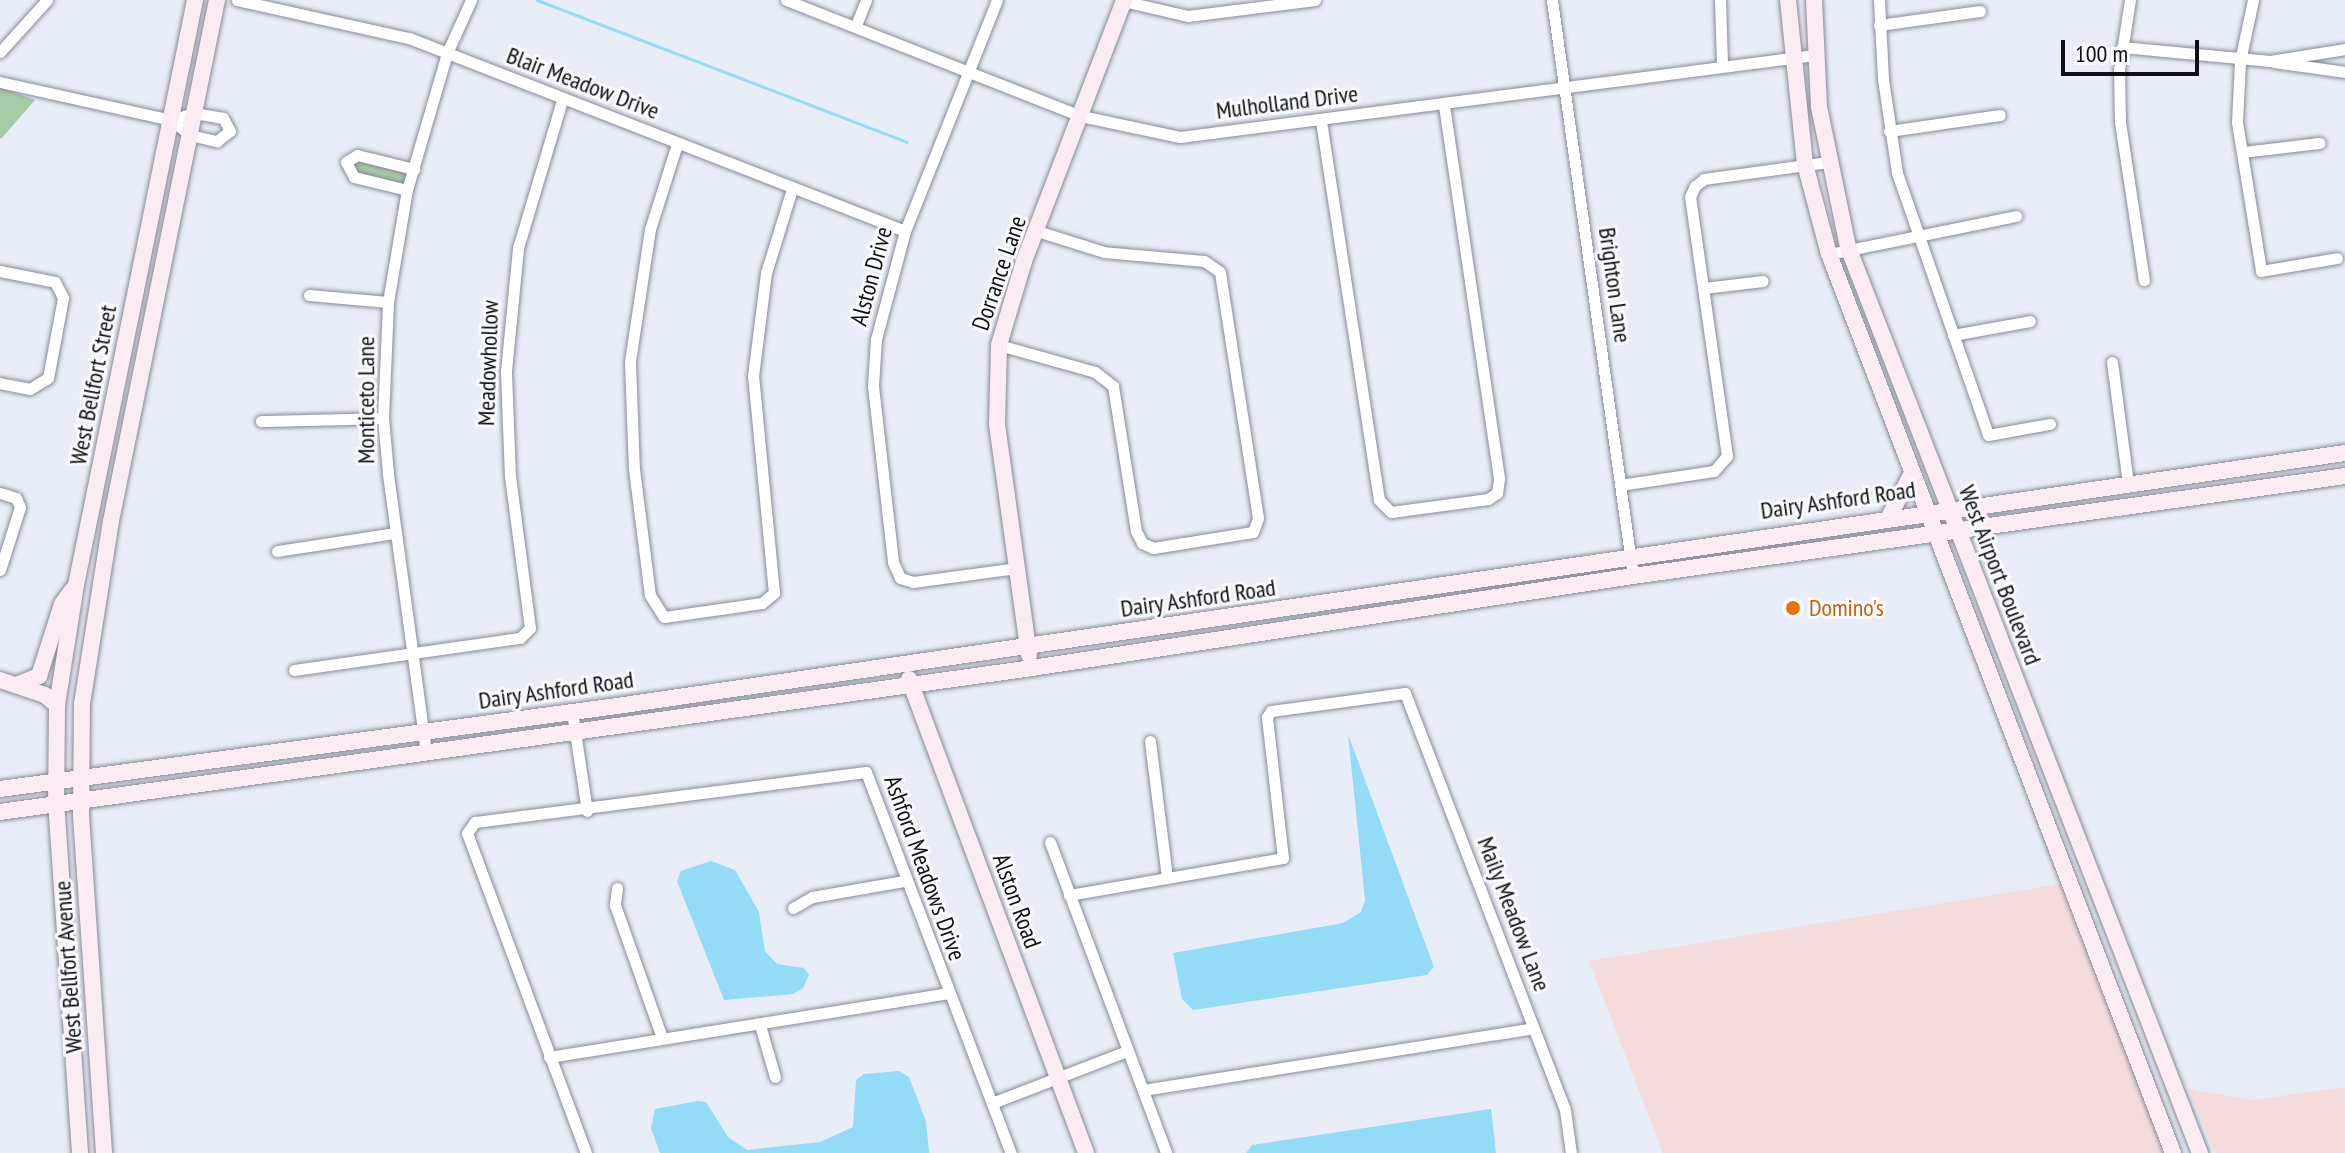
<!DOCTYPE html>
<html>
<head>
<meta charset="utf-8">
<style>
	body { margin:0 }
	#map { position:relative; width:2345px; height:1153px; overflow:hidden; background:#e8edf8; font-family:"PT Sans Narrow",sans-serif }
	div>[style] { position:absolute }
	.industrial>* { inset:0; background:#f6dbdd }
	.green>* { inset:0; background:#a6cba7 }
	.water>* { inset:0; background:#94dbf8 }
	.stream>* { height:3px; margin:-1.5px; padding:0 1.5px; transform-origin:1.5px; border-radius:1.5px; background:#94dbf8 }
	.roads { filter:drop-shadow(0 0 2px #878b95) drop-shadow(0 0 2px #878b95) }
	.street>* { height:11px; margin:-5.5px; padding:0 5.5px; transform-origin:5.5px; border-radius:5.5px; background:#fff }
	.secondary>* { height:16px; margin:-8px; padding:0 8px; transform-origin:8px; border-radius:8px; background:#fbebf3 }
	.dots>* { width:22px; height:22px; translate:-50% -50%; box-sizing:border-box; border:4px solid #f8fafe; border-radius:50% }
	span { translate:-50% -50%; white-space:nowrap; text-align:center; line-height:1.15; -webkit-text-stroke:6px #f8fafe; paint-order:stroke }
	.street-label { font-size:24px; color:#0f1014 }
	.food-label { font-size:24px; color:#c56008 }
	.left { translate:0 -50%; text-align:left }
	.scale { position:absolute; left:2061px; top:40px; width:138px; height:36px; box-sizing:border-box; border:4px solid #0f1014; border-top:0; padding-left:10px; font-size:24px; line-height:28px; white-space:nowrap; color:#0f1014; -webkit-text-stroke:6px #f8fafe; paint-order:stroke }
</style>
</head>
<body>
<div id="map">
	<div class="industrial">
		<div style="clip-path:polygon(2060px 884px,2166px 1153px,1663px 1153px,1589px 961px)"></div>
		<div style="clip-path:polygon(2345px 1087px,2345px 1153px,2215px 1153px,2189px 1089px,2253px 1100px)"></div>
	</div>
	<div class="green">
		<div style="clip-path:polygon(0 87px,35px 100px,1px 139px,0 138px)"></div>
		<div style="clip-path:polygon(349px 159px,413px 169px,407px 189px,354px 176px)"></div>
	</div>
	<div class="water">
		<div style="clip-path:polygon(1348px 734px,1434px 967px,1427px 975px,1193px 1010px,1182px 999px,1173px 953px,1343px 923px,1361px 912px,1365px 900px)"></div>
		<div style="clip-path:polygon(711px 861px,735px 870px,759px 912px,765px 951px,777px 964px,804px 968px,809px 975px,803px 988px,793px 994px,724px 1000px,677px 881px,681px 871px)"></div>
		<div style="clip-path:polygon(899px 1071px,909px 1077px,926px 1121px,929px 1153px,660px 1153px,651px 1128px,655px 1109px,698px 1101px,706px 1102px,728px 1137px,747px 1150px,820px 1142px,853px 1127px,856px 1080px,864px 1074px)"></div>
		<div style="clip-path:polygon(1491px 1109px,1496px 1153px,1246px 1153px,1252px 1145px)"></div>
	</div>
	<div class="stream">
		<div style="left:537px;top:0;width:396px;rotate:21deg"></div>
	</div>
	<div class="roads">
		<div class="street">
			<div style="left:237px;top:0;width:176px;rotate:12.5deg"></div>
			<div style="left:409px;top:38px;width:532px;rotate:21.26deg"></div>
			<div style="left:786px;top:0;width:317px;rotate:21.5deg"></div>
			<div style="left:1081px;top:116px;width:101px;rotate:12deg"></div>
			<div style="left:1180px;top:137px;width:640px;rotate:-7.36deg"></div>
			<div style="left:997px;top:0;width:249px;rotate:111.7deg"></div>
			<div style="left:905px;top:231px;width:112px;rotate:105deg"></div>
			<div style="left:876px;top:339px;width:47px;rotate:93.7deg"></div>
			<div style="left:873px;top:386px;width:177px;rotate:83.5deg"></div>
			<div style="left:893px;top:562px;width:17px;rotate:66deg"></div>
			<div style="left:900px;top:578px;width:14px;rotate:17deg"></div>
			<div style="left:913px;top:582px;width:104px;rotate:-7.7deg"></div>
			<div style="left:1552px;top:0;width:582px;rotate:82deg"></div>
			<div style="left:1720px;top:0;width:65px;rotate:88.2deg"></div>
			<div style="left:1879px;top:0;width:79px;rotate:87.1deg"></div>
			<div style="left:1883px;top:79px;width:95px;rotate:81.5deg"></div>
			<div style="left:1897px;top:173px;width:277px;rotate:70.8deg"></div>
			<div style="left:1988px;top:435px;width:63px;rotate:-10.1deg"></div>
			<div style="left:2130px;top:0;width:71px;rotate:98.9deg"></div>
			<div style="left:2119px;top:70px;width:52px;rotate:88.9deg"></div>
			<div style="left:2120px;top:122px;width:160px;rotate:81.4deg"></div>
			<div style="left:2253px;top:0;width:62px;rotate:102deg"></div>
			<div style="left:2240px;top:61px;width:61px;rotate:92.8deg"></div>
			<div style="left:2237px;top:122px;width:151px;rotate:80.8deg"></div>
			<div style="left:2261px;top:271px;width:77px;rotate:-9.7deg"></div>
			<div style="left:1123px;top:1px;width:67px;rotate:13deg"></div>
			<div style="left:1188px;top:16px;width:128px;rotate:-7.2deg"></div>
			<div style="left:856px;top:25px;width:27px;rotate:-68deg"></div>
			<div style="left:1879px;top:25px;width:102px;rotate:-7.9deg"></div>
			<div style="left:2122px;top:47px;width:149px;rotate:5.4deg"></div>
			<div style="left:2270px;top:61px;width:76px;rotate:-9.1deg"></div>
			<div style="left:0;top:52px;width:70px;rotate:-47.9deg"></div>
			<div style="left:2274px;top:62px;width:72px;rotate:8deg"></div>
			<div style="left:0;top:82px;width:175px;rotate:12.5deg"></div>
			<div style="left:171px;top:120px;width:24px;rotate:38deg"></div>
			<div style="left:190px;top:135px;width:28px;rotate:13deg"></div>
			<div style="left:217px;top:141px;width:16px;rotate:-38deg"></div>
			<div style="left:230px;top:131px;width:15px;rotate:-118deg"></div>
			<div style="left:223px;top:118px;width:29px;rotate:-170deg"></div>
			<div style="left:194px;top:113px;width:24px;rotate:163deg"></div>
			<div style="left:1321px;top:121px;width:383px;rotate:81.3deg"></div>
			<div style="left:1379px;top:500px;width:17px;rotate:45deg"></div>
			<div style="left:1391px;top:512px;width:98px;rotate:-7.6deg"></div>
			<div style="left:1488px;top:499px;width:11px;rotate:-34deg"></div>
			<div style="left:1497px;top:493px;width:15px;rotate:-82deg"></div>
			<div style="left:1499px;top:478px;width:378px;rotate:-98.4deg"></div>
			<div style="left:1889px;top:131px;width:112px;rotate:-8.2deg"></div>
			<div style="left:677px;top:144px;width:89px;rotate:107.6deg"></div>
			<div style="left:650px;top:229px;width:134px;rotate:98.6deg"></div>
			<div style="left:630px;top:362px;width:107px;rotate:87.9deg"></div>
			<div style="left:634px;top:469px;width:127px;rotate:82.8deg"></div>
			<div style="left:650px;top:595px;width:26px;rotate:58deg"></div>
			<div style="left:664px;top:617px;width:99px;rotate:-8.1deg"></div>
			<div style="left:762px;top:603px;width:16px;rotate:-40deg"></div>
			<div style="left:774px;top:593px;width:218px;rotate:-95.5deg"></div>
			<div style="left:753px;top:376px;width:104px;rotate:-82.8deg"></div>
			<div style="left:766px;top:273px;width:88px;rotate:-72.8deg"></div>
			<div style="left:2243px;top:152px;width:77px;rotate:-6.8deg"></div>
			<div style="left:407px;top:190px;width:55px;rotate:-166.2deg"></div>
			<div style="left:354px;top:177px;width:17px;rotate:-118deg"></div>
			<div style="left:346px;top:162px;width:13px;rotate:-32deg"></div>
			<div style="left:357px;top:155px;width:59px;rotate:13.8deg"></div>
			<div style="left:1829px;top:254px;width:191px;rotate:-11.5deg"></div>
			<div style="left:0;top:271px;width:56px;rotate:11.3deg"></div>
			<div style="left:55px;top:282px;width:18px;rotate:63deg"></div>
			<div style="left:63px;top:298px;width:81px;rotate:100.6deg"></div>
			<div style="left:48px;top:378px;width:21px;rotate:149deg"></div>
			<div style="left:30px;top:389px;width:31px;rotate:-169deg"></div>
			<div style="left:1704px;top:288px;width:59px;rotate:-6.8deg"></div>
			<div style="left:309px;top:295px;width:79px;rotate:5.1deg"></div>
			<div style="left:1953px;top:335px;width:78px;rotate:-10.3deg"></div>
			<div style="left:999px;top:345px;width:100px;rotate:15.7deg"></div>
			<div style="left:1095px;top:372px;width:23px;rotate:38deg"></div>
			<div style="left:1113px;top:386px;width:147px;rotate:81deg"></div>
			<div style="left:1136px;top:531px;width:13px;rotate:63deg"></div>
			<div style="left:1142px;top:543px;width:12px;rotate:24deg"></div>
			<div style="left:1153px;top:548px;width:101px;rotate:-9.1deg"></div>
			<div style="left:1253px;top:532px;width:15px;rotate:-70deg"></div>
			<div style="left:1258px;top:518px;width:249px;rotate:-98.8deg"></div>
			<div style="left:1220px;top:272px;width:19px;rotate:-145deg"></div>
			<div style="left:1204px;top:261px;width:100px;rotate:-174.9deg"></div>
			<div style="left:1104px;top:252px;width:70px;rotate:-162.6deg"></div>
			<div style="left:2112px;top:362px;width:123px;rotate:82.5deg"></div>
			<div style="left:261px;top:421px;width:122px;rotate:-1.4deg"></div>
			<div style="left:1620px;top:485px;width:95px;rotate:-8.5deg"></div>
			<div style="left:1714px;top:471px;width:20px;rotate:-49deg"></div>
			<div style="left:1727px;top:456px;width:262px;rotate:-98.1deg"></div>
			<div style="left:1690px;top:197px;width:12px;rotate:-66deg"></div>
			<div style="left:1695px;top:186px;width:11px;rotate:-38deg"></div>
			<div style="left:1704px;top:179px;width:125px;rotate:-7.8deg"></div>
			<div style="left:0;top:493px;width:17px;rotate:17deg"></div>
			<div style="left:16px;top:498px;width:10px;rotate:66deg"></div>
			<div style="left:20px;top:507px;width:66px;rotate:107.6deg"></div>
			<div style="left:277px;top:551px;width:119px;rotate:-8.7deg"></div>
			<div style="left:294px;top:670px;width:228px;rotate:-8.1deg"></div>
			<div style="left:520px;top:638px;width:14px;rotate:-45deg"></div>
			<div style="left:530px;top:628px;width:152px;rotate:-97.5deg"></div>
			<div style="left:510px;top:477px;width:106px;rotate:-92.2deg"></div>
			<div style="left:506px;top:371px;width:124px;rotate:-84.4deg"></div>
			<div style="left:518px;top:248px;width:154px;rotate:-73.4deg"></div>
			<div style="left:572px;top:712px;width:100px;rotate:81.4deg"></div>
			<div style="left:1150px;top:741px;width:138px;rotate:82.9deg"></div>
			<div style="left:426px;top:752px;width:282px;rotate:-97.8deg"></div>
			<div style="left:388px;top:473px;width:55px;rotate:-95.2deg"></div>
			<div style="left:383px;top:418px;width:116px;rotate:-87.5deg"></div>
			<div style="left:388px;top:302px;width:114px;rotate:-80.4deg"></div>
			<div style="left:407px;top:190px;width:143px;rotate:-73.7deg"></div>
			<div style="left:447px;top:53px;width:58px;rotate:-65.6deg"></div>
			<div style="left:1050px;top:842px;width:332px;rotate:69.5deg"></div>
			<div style="left:617px;top:888px;width:17px;rotate:97deg"></div>
			<div style="left:615px;top:905px;width:141px;rotate:70.5deg"></div>
			<div style="left:1069px;top:895px;width:217px;rotate:-9.8deg"></div>
			<div style="left:1283px;top:858px;width:142px;rotate:-96.5deg"></div>
			<div style="left:1267px;top:717px;width:7px;rotate:-56deg"></div>
			<div style="left:1271px;top:711px;width:135px;rotate:-7.7deg"></div>
			<div style="left:1405px;top:693px;width:447px;rotate:69deg"></div>
			<div style="left:1565px;top:1110px;width:43px;rotate:82.1deg"></div>
			<div style="left:793px;top:908px;width:22px;rotate:-30deg"></div>
			<div style="left:812px;top:897px;width:93px;rotate:-9.9deg"></div>
			<div style="left:760px;top:1025px;width:54px;rotate:73.9deg"></div>
			<div style="left:549px;top:1057px;width:405px;rotate:-9.1deg"></div>
			<div style="left:1143px;top:1090px;width:395px;rotate:-9deg"></div>
			<div style="left:992px;top:1103px;width:145px;rotate:-21.1deg"></div>
			<div style="left:586px;top:1153px;width:341px;rotate:-110.4deg"></div>
			<div style="left:467px;top:833px;width:14px;rotate:-54deg"></div>
			<div style="left:475px;top:822px;width:394px;rotate:-7.3deg"></div>
			<div style="left:866px;top:772px;width:408px;rotate:69.2deg"></div>
		</div>
		<div class="secondary">
			<div style="left:1788px;top:0;width:165px;rotate:84.1deg"></div>
			<div style="left:1805px;top:164px;width:93px;rotate:75.1deg"></div>
			<div style="left:1829px;top:254px;width:963px;rotate:69.06deg"></div>
			<div style="left:1814px;top:0;width:107px;rotate:87.3deg"></div>
			<div style="left:1819px;top:107px;width:143px;rotate:78.3deg"></div>
			<div style="left:1848px;top:247px;width:972px;rotate:68.77deg"></div>
			<div style="left:1889px;top:517px;width:47px;rotate:-62.4deg"></div>
			<div style="left:1029px;top:655px;width:234px;rotate:-97.9deg"></div>
			<div style="left:997px;top:423px;width:78px;rotate:-88.5deg"></div>
			<div style="left:999px;top:345px;width:88px;rotate:-73.4deg"></div>
			<div style="left:1024px;top:261px;width:280px;rotate:-69deg"></div>
			<div style="left:909px;top:679px;width:506px;rotate:69.52deg"></div>
			<div style="left:0;top:680px;width:47px;rotate:18.4deg"></div>
			<div style="left:45px;top:695px;width:16px;rotate:40deg"></div>
			<div style="left:19px;top:684px;width:22px;rotate:-22deg"></div>
			<div style="left:39px;top:676px;width:76px;rotate:-72.3deg"></div>
			<div style="left:62px;top:604px;width:17px;rotate:-54deg"></div>
			<div style="left:0;top:789px;width:623px;rotate:-7.66deg"></div>
			<div style="left:617px;top:706px;width:1746px;rotate:-8.33deg"></div>
			<div style="left:0;top:812px;width:1042px;rotate:-7.94deg"></div>
			<div style="left:1032px;top:668px;width:608px;rotate:-8.7deg"></div>
			<div style="left:1633px;top:576px;width:719px;rotate:-7.99deg"></div>
			<div style="left:80px;top:1153px;width:349px;rotate:-93.9deg"></div>
			<div style="left:56px;top:805px;width:100px;rotate:-89.4deg"></div>
			<div style="left:57px;top:705px;width:121px;rotate:-81deg"></div>
			<div style="left:76px;top:585px;width:597px;rotate:-78.5deg"></div>
			<div style="left:104px;top:1153px;width:338px;rotate:-93.9deg"></div>
			<div style="left:81px;top:816px;width:112px;rotate:-89.5deg"></div>
			<div style="left:82px;top:704px;width:185px;rotate:-81deg"></div>
			<div style="left:111px;top:521px;width:532px;rotate:-78.5deg"></div>
		</div>
	</div>
	<div class="dots">
		<div style="left:1793px;top:608px;background:#e8710a"></div>
	</div>
	<div class="street-label">
		<span style="left:583px;top:83px;rotate:21deg">Blair Meadow Drive</span>
		<span style="left:1287px;top:102px;rotate:-7deg">Mulholland Drive</span>
		<span style="left:999px;top:273px;rotate:-71deg">Dorrance Lane</span>
		<span style="left:871px;top:276px;rotate:-75deg">Alston Drive</span>
		<span style="left:1615px;top:285px;rotate:82deg">Brighton Lane</span>
		<span style="left:488px;top:363px;rotate:-88deg">Meadowhollow</span>
		<span style="left:93px;top:385px;rotate:-79deg">West Bellfort Street</span>
		<span style="left:366px;top:400px;rotate:-90deg">Monticeto Lane</span>
		<span style="left:1838px;top:500px;rotate:-8deg">Dairy Ashford Road</span>
		<span style="left:2000px;top:575px;rotate:69deg">West Airport Boulevard</span>
		<span style="left:1198px;top:598px;rotate:-8deg">Dairy Ashford Road</span>
		<span style="left:556px;top:690px;rotate:-8deg">Dairy Ashford Road</span>
		<span style="left:925px;top:868px;rotate:70deg">Ashford Meadows Drive</span>
		<span style="left:1017px;top:901px;rotate:70deg">Alston Road</span>
		<span style="left:1514px;top:914px;rotate:69deg">Maily Meadow Lane</span>
		<span style="left:68px;top:967px;rotate:-94deg">West Bellfort Avenue</span>
	</div>
	<div class="food-label">
		<span class="left" style="left:1809px;top:608px">Domino's</span>
	</div>
	<div class="scale">100 m</div>
</div>
</body>
</html>
